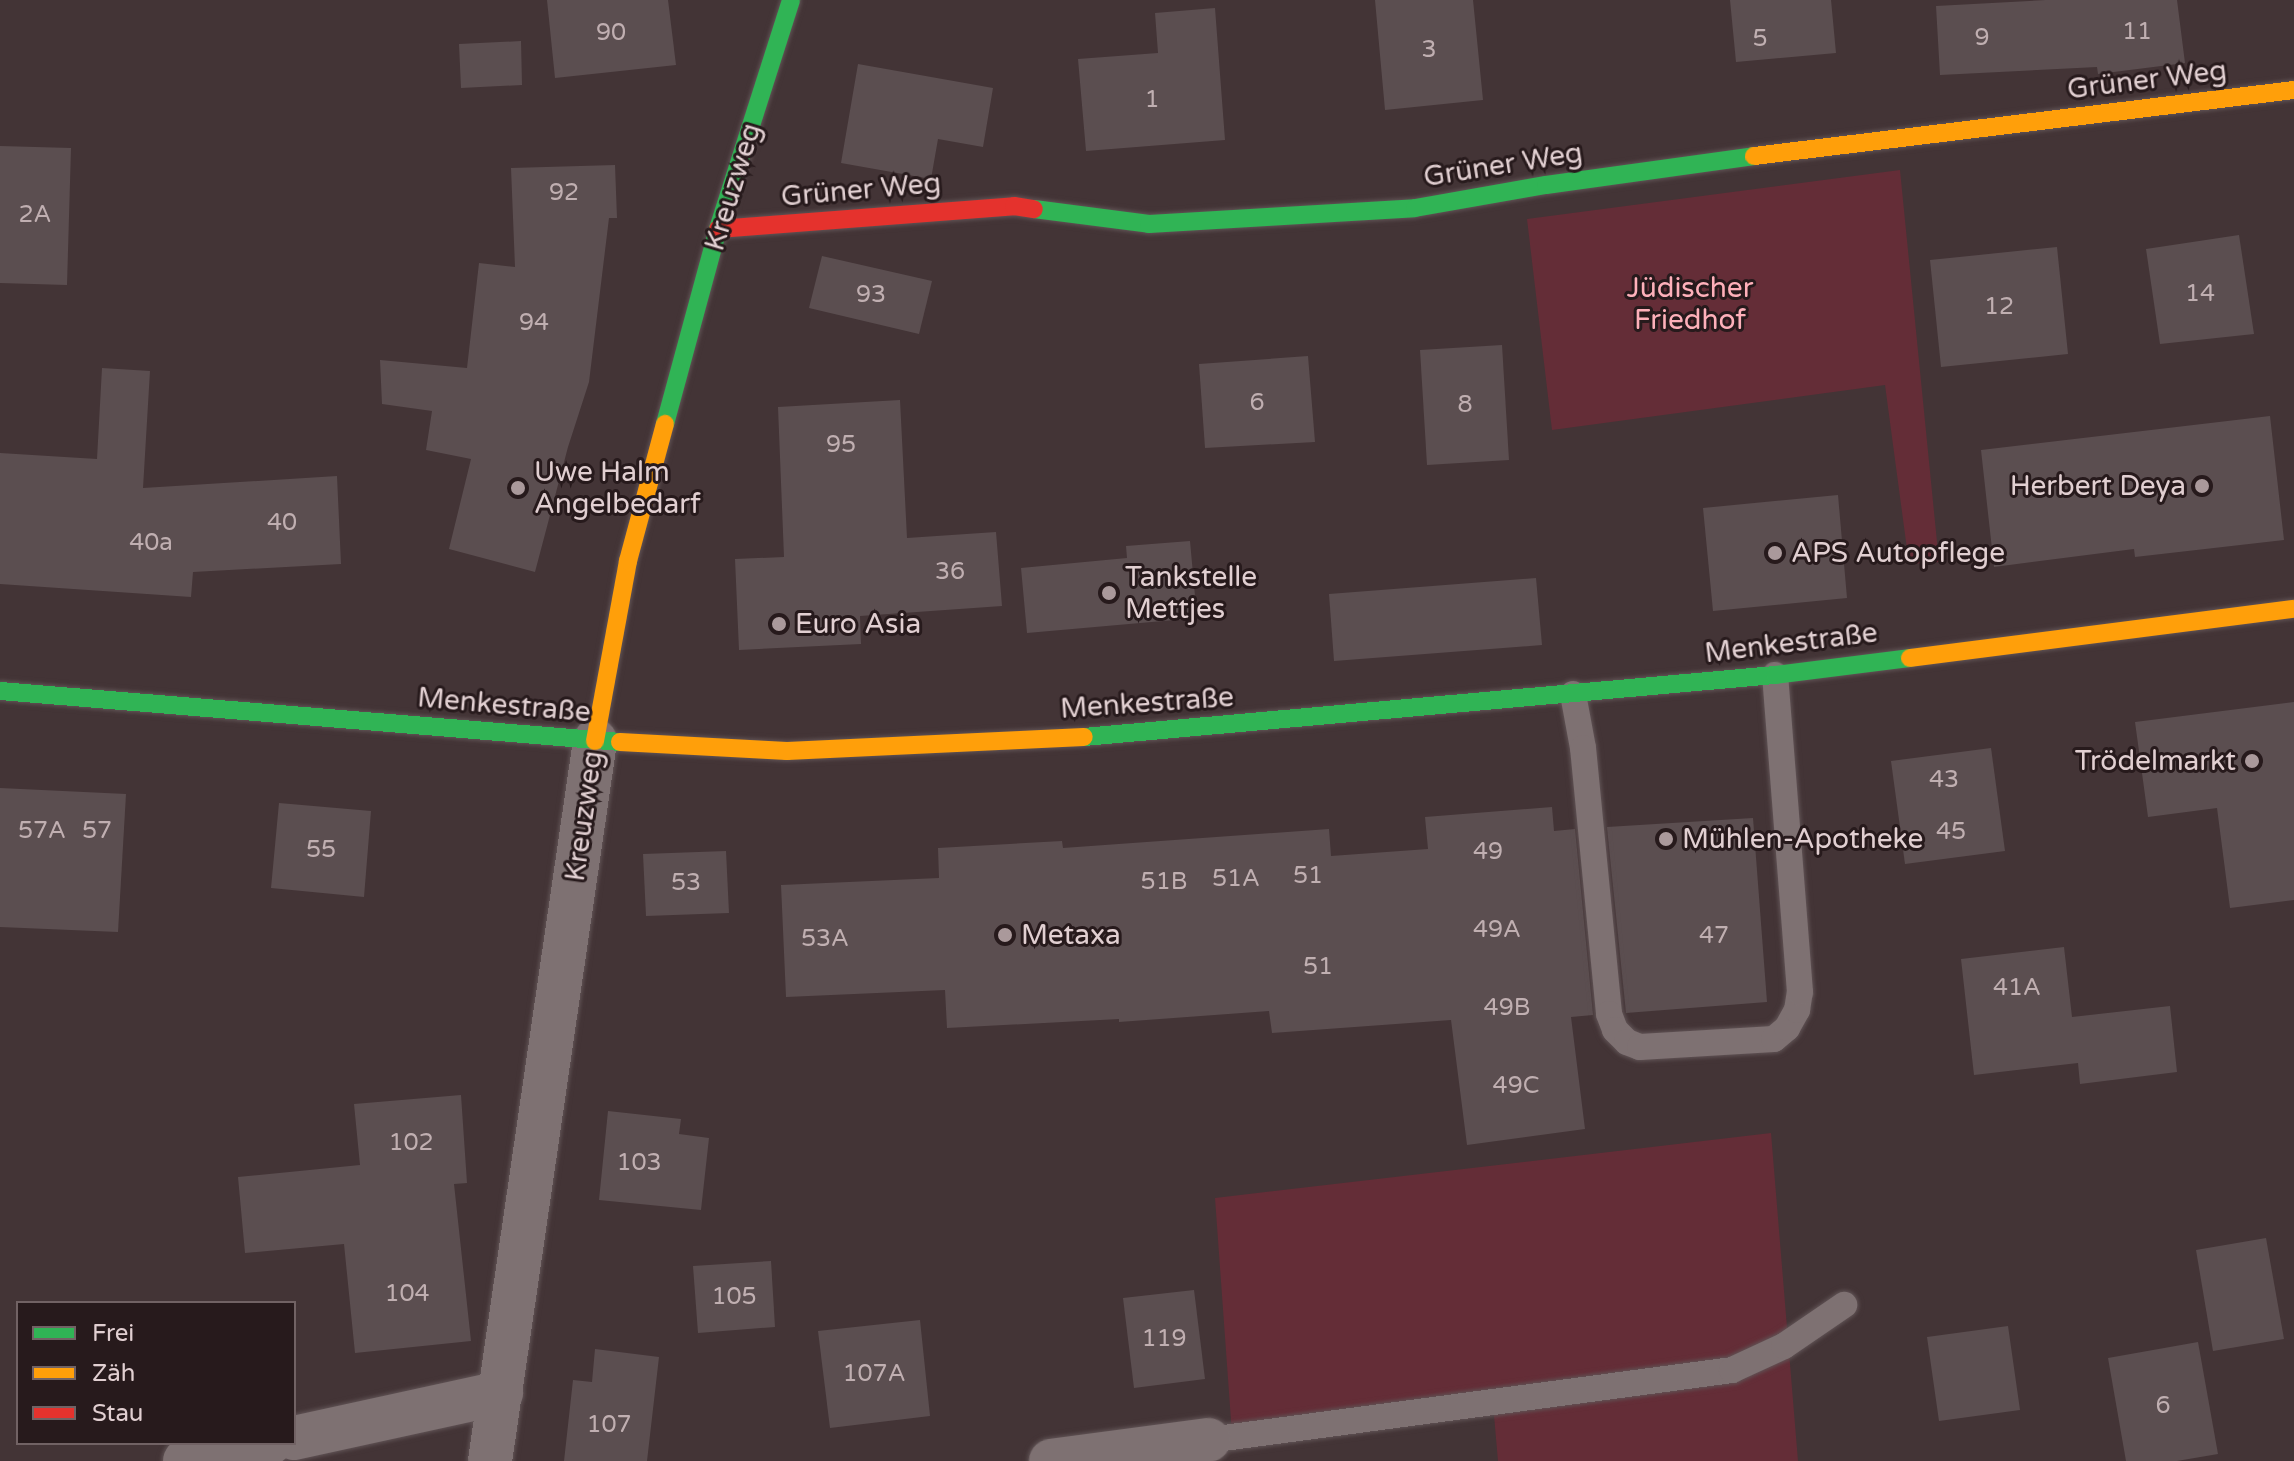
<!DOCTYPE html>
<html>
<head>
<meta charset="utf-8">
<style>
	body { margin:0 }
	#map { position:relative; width:2294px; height:1461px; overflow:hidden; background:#433436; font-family:"Varela Round",sans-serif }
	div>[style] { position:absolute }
	.green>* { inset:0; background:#642d37 }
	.building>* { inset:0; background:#5b4e50 }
	.roads { filter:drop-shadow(0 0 2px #605355) drop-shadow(0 0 2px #605355) }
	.lane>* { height:26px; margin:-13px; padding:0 13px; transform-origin:13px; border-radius:13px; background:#7e7172 }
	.street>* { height:44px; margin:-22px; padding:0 22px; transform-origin:22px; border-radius:22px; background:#7e7172 }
	.fast>* { height:18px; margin:-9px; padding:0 9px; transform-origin:9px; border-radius:9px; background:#30b455 }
	.slow>* { height:18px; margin:-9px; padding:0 9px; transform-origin:9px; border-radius:9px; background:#ff9f0a }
	.jam>* { height:18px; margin:-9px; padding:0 9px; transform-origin:9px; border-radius:9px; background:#e5322d }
	.dots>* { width:22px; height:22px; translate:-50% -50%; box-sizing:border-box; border:4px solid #271a1c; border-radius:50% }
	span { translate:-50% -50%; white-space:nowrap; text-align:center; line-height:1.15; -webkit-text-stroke:6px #271a1c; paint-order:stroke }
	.number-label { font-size:24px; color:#c0afb1 }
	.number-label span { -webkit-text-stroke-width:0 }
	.street-label { font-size:28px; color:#e1cfd1 }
	.park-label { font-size:28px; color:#feb0ba }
	.poi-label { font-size:28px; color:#e1cfd1 }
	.left { translate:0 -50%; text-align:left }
	.right { translate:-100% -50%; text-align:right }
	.legend { position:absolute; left:16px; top:1301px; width:280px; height:144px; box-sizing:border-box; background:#271a1c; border:2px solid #716264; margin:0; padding:10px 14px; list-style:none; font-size:24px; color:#e1cfd1 }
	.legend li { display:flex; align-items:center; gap:16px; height:40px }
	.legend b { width:40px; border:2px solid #716264 }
</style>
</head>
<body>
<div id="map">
	<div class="green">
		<div style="clip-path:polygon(1900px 170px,1939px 562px,1909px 564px,1885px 385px,1552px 430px,1527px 219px)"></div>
		<div style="clip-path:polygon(1771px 1133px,1798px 1461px,1498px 1461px,1494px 1415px,1233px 1448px,1215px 1198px)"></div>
	</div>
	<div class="building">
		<div style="clip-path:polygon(547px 0,668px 0,676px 65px,555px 78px)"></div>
		<div style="clip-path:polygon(1375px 0,1473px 0,1483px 100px,1385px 110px)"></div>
		<div style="clip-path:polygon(1730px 0,1831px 0,1836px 53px,1736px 62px)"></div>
		<div style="clip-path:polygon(2046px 0,2177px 0,2185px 63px,2098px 74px,2097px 67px,1940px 75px,1936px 6px)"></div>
		<div style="clip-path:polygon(1215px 8px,1225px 140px,1086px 151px,1078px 59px,1158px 53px,1155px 13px)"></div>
		<div style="clip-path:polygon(521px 41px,522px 85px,461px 88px,459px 44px)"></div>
		<div style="clip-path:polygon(858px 64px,993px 88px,983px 147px,938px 139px,931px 179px,841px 163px)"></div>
		<div style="clip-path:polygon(0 146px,71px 148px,67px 285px,0 283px)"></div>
		<div style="clip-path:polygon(615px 165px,617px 218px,609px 218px,589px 382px,568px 447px,535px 572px,449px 549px,471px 459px,426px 450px,432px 411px,382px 404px,380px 360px,467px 368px,479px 263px,515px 267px,511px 168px)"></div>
		<div style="clip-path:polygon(2239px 235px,2254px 334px,2160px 344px,2146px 249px)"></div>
		<div style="clip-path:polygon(2057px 247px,2068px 354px,1941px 367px,1930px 260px)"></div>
		<div style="clip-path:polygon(822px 256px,932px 281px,919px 334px,809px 308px)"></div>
		<div style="clip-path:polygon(1502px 345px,1509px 460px,1427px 465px,1420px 350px)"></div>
		<div style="clip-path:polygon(1308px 356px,1315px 442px,1205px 448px,1199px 364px)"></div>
		<div style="clip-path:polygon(102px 368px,150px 371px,143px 488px,337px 476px,341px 564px,193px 572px,191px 597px,0 584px,0 453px,97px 459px)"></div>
		<div style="clip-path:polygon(900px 400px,907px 538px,996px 532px,1002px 606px,860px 616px,861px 644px,739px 650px,735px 559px,784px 557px,778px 407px)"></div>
		<div style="clip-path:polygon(2270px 416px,2284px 540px,2135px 557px,2134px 549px,1994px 567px,1981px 450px)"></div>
		<div style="clip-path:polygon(1838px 495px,1847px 598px,1713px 611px,1703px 508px)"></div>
		<div style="clip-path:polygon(1190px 541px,1197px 618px,1027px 633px,1021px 568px,1127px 558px,1126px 546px)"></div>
		<div style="clip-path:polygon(1536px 578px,1542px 645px,1334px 661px,1329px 594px)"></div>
		<div style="clip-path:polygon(2294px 702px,2294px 900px,2230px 908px,2217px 808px,2148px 817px,2135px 722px)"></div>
		<div style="clip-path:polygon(1991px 748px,2005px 851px,1905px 864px,1891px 761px)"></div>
		<div style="clip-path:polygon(0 788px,126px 794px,118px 932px,0 927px)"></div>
		<div style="clip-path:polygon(279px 803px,371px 811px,364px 897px,271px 888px)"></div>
		<div style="clip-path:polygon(1552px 807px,1554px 831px,1575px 829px,1593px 1015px,1571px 1017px,1585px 1129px,1467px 1145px,1451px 1020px,1272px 1033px,1269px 1011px,1119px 1022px,1119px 1019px,947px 1028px,945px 990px,786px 997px,781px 885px,939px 878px,938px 848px,1062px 841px,1063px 848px,1329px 829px,1331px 856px,1428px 849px,1425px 817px)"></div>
		<div style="clip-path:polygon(1753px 818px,1767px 1002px,1626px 1013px,1607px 827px)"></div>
		<div style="clip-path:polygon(726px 851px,729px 913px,646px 916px,643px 854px)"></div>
		<div style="clip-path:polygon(2064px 947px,2072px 1017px,2170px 1006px,2177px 1072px,2080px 1084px,2078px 1063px,1974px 1075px,1961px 959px)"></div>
		<div style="clip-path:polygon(461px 1095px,467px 1183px,454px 1184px,471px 1341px,355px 1353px,344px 1244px,245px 1253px,238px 1177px,360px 1165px,354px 1104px)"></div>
		<div style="clip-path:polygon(608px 1111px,681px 1119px,679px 1134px,709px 1138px,701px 1210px,599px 1200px)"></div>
		<div style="clip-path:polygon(2266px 1238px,2284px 1339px,2213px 1351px,2196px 1250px)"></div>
		<div style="clip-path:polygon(771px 1261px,775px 1327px,698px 1333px,693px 1266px)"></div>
		<div style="clip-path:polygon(1194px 1290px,1205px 1379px,1134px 1388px,1123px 1298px)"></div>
		<div style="clip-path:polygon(920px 1320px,930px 1416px,830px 1428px,818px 1331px)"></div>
		<div style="clip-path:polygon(2008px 1326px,2020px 1410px,1939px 1421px,1927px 1337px)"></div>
		<div style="clip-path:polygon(2198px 1342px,2218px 1454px,2177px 1461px,2126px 1461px,2108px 1358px)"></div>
		<div style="clip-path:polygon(595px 1349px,659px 1357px,647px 1461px,564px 1461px,573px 1380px,592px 1382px)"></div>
	</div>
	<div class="roads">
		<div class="lane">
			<div style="left:1573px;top:694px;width:55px;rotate:79.5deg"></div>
			<div style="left:1583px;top:748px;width:267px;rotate:84.4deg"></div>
			<div style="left:1609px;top:1014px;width:17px;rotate:69deg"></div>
			<div style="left:1615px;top:1030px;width:17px;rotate:45deg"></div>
			<div style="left:1627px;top:1042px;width:14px;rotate:21deg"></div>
			<div style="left:1640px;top:1047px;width:134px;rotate:-3.4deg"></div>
			<div style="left:1774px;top:1039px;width:17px;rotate:-40deg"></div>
			<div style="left:1787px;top:1028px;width:21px;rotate:-61deg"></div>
			<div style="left:1797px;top:1010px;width:18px;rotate:-81deg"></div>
			<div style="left:1800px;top:992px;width:318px;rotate:-94.5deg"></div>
			<div style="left:1209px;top:1440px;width:528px;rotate:-7.62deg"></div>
			<div style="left:1732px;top:1370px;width:57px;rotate:-24.8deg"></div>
			<div style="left:1784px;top:1346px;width:73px;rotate:-34.3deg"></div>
		</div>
		<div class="street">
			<div style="left:294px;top:1438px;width:212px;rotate:-12.3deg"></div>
			<div style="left:185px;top:1461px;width:87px;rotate:-12deg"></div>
			<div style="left:490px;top:1461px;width:728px;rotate:-81.7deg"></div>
			<div style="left:1051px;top:1461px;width:159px;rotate:-7.6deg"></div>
		</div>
		<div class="fast">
			<div style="left:1034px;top:209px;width:116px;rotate:7.4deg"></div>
			<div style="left:1149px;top:224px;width:266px;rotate:-3.4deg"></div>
			<div style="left:1415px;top:208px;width:133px;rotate:-10deg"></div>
			<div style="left:1546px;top:185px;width:210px;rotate:-7.9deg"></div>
			<div style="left:665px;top:424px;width:202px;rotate:-74.8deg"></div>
			<div style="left:718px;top:229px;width:240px;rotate:-72.3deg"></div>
			<div style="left:0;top:691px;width:622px;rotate:4.7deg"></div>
			<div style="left:1084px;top:737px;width:694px;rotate:-5.13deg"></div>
			<div style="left:1775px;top:675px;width:136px;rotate:-7.2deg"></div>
		</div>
		<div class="slow">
			<div style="left:1754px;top:156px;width:544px;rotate:-6.97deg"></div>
			<div style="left:1910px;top:658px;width:387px;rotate:-7.3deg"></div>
			<div style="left:595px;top:741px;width:183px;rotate:-79.6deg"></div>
			<div style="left:628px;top:561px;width:142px;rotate:-74.9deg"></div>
			<div style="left:620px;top:742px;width:167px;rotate:3.1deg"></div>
			<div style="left:787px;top:751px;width:297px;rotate:-2.7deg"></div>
		</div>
		<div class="jam">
			<div style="left:718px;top:229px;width:297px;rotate:-4.4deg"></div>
			<div style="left:1014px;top:206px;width:20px;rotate:9deg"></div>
		</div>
	</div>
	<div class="dots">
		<div style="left:2202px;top:486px;background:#aa999b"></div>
		<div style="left:518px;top:488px;background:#aa999b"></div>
		<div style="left:1775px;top:553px;background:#aa999b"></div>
		<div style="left:1109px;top:593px;background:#aa999b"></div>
		<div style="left:779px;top:624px;background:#aa999b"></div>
		<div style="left:2252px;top:761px;background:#aa999b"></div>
		<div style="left:1666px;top:839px;background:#aa999b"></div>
		<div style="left:1005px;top:935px;background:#aa999b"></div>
	</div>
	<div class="number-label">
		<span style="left:2137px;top:32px">11</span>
		<span style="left:611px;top:33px">90</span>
		<span style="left:1982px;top:38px">9</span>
		<span style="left:1760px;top:39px">5</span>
		<span style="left:1429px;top:50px">3</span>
		<span style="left:1152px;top:100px">1</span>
		<span style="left:564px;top:193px">92</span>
		<span style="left:35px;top:215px">2A</span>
		<span style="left:2200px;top:294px">14</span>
		<span style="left:871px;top:295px">93</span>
		<span style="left:1999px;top:307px">12</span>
		<span style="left:534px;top:323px">94</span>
		<span style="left:1257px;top:403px">6</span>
		<span style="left:1465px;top:405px">8</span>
		<span style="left:841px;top:445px">95</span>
		<span style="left:282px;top:523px">40</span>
		<span style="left:151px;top:543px">40a</span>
		<span style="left:950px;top:572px">36</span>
		<span style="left:1944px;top:780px">43</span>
		<span style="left:42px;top:831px">57A</span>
		<span style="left:97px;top:831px">57</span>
		<span style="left:1951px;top:832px">45</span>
		<span style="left:321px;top:850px">55</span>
		<span style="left:1488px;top:852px">49</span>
		<span style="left:1308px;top:876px">51</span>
		<span style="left:1236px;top:879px">51A</span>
		<span style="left:1164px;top:882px">51B</span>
		<span style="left:686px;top:883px">53</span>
		<span style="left:1497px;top:930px">49A</span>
		<span style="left:1714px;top:936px">47</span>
		<span style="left:825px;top:939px">53A</span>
		<span style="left:1318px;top:967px">51</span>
		<span style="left:2017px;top:988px">41A</span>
		<span style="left:1507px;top:1008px">49B</span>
		<span style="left:1516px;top:1086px">49C</span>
		<span style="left:411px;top:1143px">102</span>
		<span style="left:639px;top:1163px">103</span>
		<span style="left:407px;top:1294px">104</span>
		<span style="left:734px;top:1297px">105</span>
		<span style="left:1164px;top:1339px">119</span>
		<span style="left:874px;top:1374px">107A</span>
		<span style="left:2163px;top:1406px">6</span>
		<span style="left:609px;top:1425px">107</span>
	</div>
	<div class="street-label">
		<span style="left:2147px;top:80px;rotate:-7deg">Grüner Weg</span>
		<span style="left:1503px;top:165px;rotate:-9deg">Grüner Weg</span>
		<span style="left:733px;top:187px;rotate:-73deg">Kreuzweg</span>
		<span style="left:861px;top:190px;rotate:-5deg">Grüner Weg</span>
		<span style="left:1791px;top:643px;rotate:-7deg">Menkestraße</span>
		<span style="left:1147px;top:703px;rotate:-4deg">Menkestraße</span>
		<span style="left:504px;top:705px;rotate:5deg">Menkestraße</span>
		<span style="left:584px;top:816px;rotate:-82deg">Kreuzweg</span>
	</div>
	<div class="park-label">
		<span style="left:1690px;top:304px">Jüdischer<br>Friedhof</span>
	</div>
	<div class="poi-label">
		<span class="left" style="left:534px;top:488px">Uwe Halm<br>Angelbedarf</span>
		<span class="right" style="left:2186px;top:486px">Herbert Deya</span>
		<span class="left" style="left:1791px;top:553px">APS Autopflege</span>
		<span class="left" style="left:1125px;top:593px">Tankstelle<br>Mettjes</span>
		<span class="left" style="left:795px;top:624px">Euro Asia</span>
		<span class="right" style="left:2236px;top:761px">Trödelmarkt</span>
		<span class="left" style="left:1682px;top:839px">Mühlen-Apotheke</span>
		<span class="left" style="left:1021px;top:935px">Metaxa</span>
	</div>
	<ul class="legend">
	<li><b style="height:10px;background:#30b455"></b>Frei</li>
	<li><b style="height:10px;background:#ff9f0a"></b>Zäh</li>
	<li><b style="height:10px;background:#e5322d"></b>Stau</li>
	</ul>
</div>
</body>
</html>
